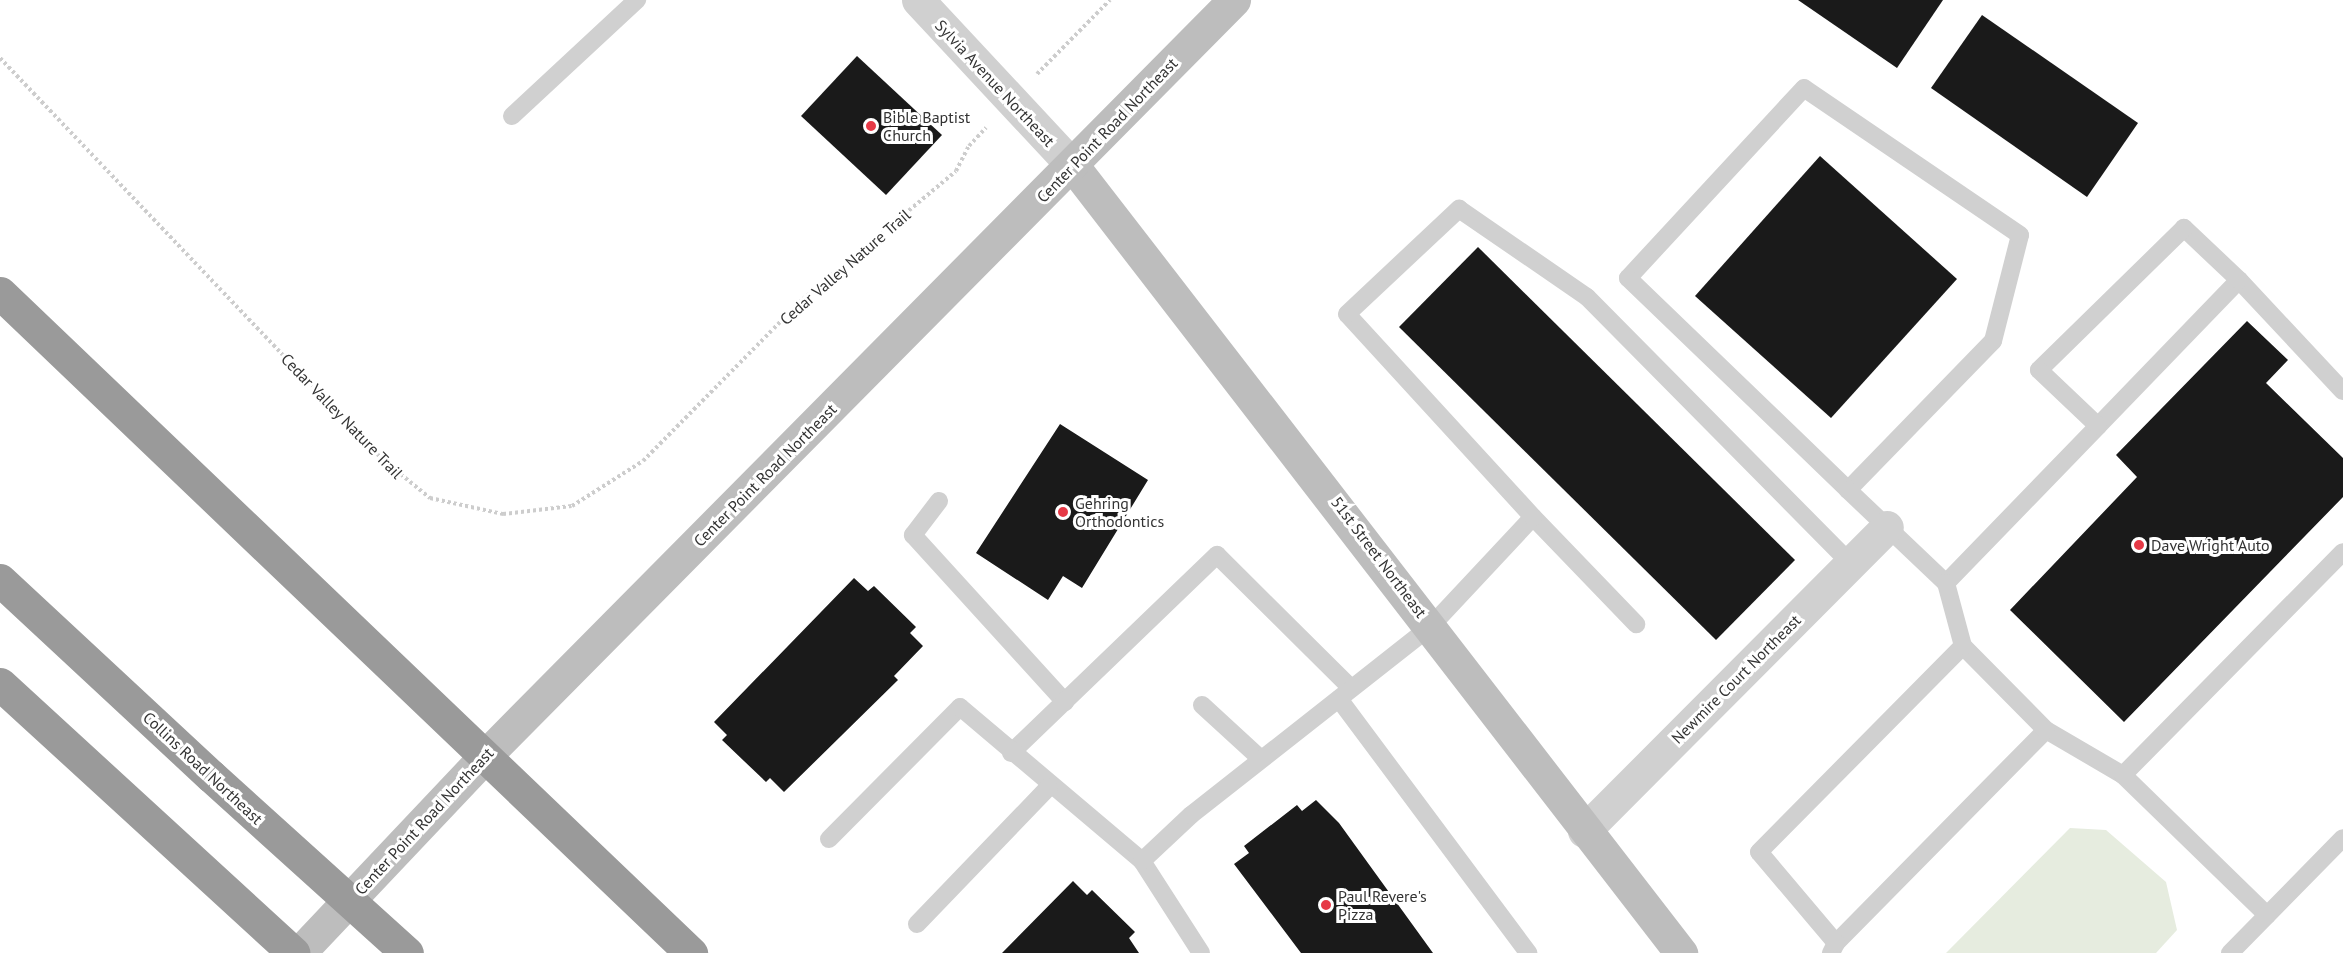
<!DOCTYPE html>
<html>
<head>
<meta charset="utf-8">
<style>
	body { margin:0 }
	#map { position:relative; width:2343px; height:953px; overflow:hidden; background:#fff; font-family:"PT Sans",sans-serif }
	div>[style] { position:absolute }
	.green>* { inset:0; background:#e6ecdf }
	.building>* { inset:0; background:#1a1a1a }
	.path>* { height:4px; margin-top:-2px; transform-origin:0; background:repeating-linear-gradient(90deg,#cdcdcd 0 3px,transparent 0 6px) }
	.lane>* { height:18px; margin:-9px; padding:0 9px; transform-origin:9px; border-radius:9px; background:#d0d0d0 }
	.street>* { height:33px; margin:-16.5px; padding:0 16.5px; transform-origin:16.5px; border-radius:16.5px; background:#d0d0d0 }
	.secondary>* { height:33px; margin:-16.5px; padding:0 16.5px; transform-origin:16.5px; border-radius:16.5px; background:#bdbdbd }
	.highway>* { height:33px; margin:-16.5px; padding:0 16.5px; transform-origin:16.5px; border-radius:16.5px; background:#9a9a9a }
	.highway-bridge>* { height:33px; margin:-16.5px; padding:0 16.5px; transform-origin:16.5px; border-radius:16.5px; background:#9a9a9a }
	.dots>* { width:16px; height:16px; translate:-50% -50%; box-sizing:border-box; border:3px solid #fff; border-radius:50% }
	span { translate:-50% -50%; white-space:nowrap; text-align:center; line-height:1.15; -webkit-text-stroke:6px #fff; paint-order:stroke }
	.street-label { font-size:16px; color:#333 }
	.poi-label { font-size:16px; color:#333 }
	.left { translate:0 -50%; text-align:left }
</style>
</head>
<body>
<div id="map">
	<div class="green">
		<div style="clip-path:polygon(2070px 828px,2106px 830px,2166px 882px,2177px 930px,2156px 953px,1946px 953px)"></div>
	</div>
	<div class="building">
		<div style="clip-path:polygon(1798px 0,1943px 0,1897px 68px)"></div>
		<div style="clip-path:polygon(1982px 15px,2138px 123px,2087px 197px,1931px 88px)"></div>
		<div style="clip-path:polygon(857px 56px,942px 135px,886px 195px,801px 116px)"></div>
		<div style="clip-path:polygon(1820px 156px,1957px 279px,1831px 418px,1695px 296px)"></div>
		<div style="clip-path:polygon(1478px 247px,1795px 560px,1716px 640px,1399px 327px)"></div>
		<div style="clip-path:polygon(2247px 321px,2288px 360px,2266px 383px,2343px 458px,2343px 497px,2124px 722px,2010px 610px,2137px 477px,2116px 455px)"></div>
		<div style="clip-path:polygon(1060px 424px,1148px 480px,1082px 588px,1063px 576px,1048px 600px,976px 553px)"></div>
		<div style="clip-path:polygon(854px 578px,868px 591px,874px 586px,916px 627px,910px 633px,923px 646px,894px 676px,898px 680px,784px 792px,770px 778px,766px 782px,722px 740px,727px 735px,714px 722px)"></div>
		<div style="clip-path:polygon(1316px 800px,1339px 823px,1433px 953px,1301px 953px,1234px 864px,1249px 853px,1244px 846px,1297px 805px,1302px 811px)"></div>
		<div style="clip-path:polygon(1073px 881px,1087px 895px,1092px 890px,1135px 932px,1129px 938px,1139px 953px,1002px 953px)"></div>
	</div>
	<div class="path">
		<div style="left:0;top:58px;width:554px;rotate:46.39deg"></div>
		<div style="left:382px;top:459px;width:62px;rotate:39.1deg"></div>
		<div style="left:430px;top:498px;width:75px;rotate:12.4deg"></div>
		<div style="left:503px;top:514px;width:69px;rotate:-6.6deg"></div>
		<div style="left:572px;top:506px;width:84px;rotate:-32.4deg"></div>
		<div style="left:643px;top:461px;width:228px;rotate:-45.4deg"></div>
		<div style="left:803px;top:299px;width:199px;rotate:-39.9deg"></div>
		<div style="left:956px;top:171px;width:28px;rotate:-63deg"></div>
		<div style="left:969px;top:146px;width:25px;rotate:-47deg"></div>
		<div style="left:1037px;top:74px;width:104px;rotate:-45.4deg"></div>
	</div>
	<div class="lane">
		<div style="left:512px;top:116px;width:171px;rotate:-42.9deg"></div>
		<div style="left:2239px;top:280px;width:152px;rotate:46.9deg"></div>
		<div style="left:1848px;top:490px;width:208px;rotate:-45.8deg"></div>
		<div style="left:1993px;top:341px;width:109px;rotate:-75.7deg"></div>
		<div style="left:2020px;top:235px;width:261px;rotate:-145.8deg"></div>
		<div style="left:1804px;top:88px;width:259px;rotate:132.8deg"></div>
		<div style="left:1628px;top:278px;width:306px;rotate:43.9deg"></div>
		<div style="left:1848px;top:490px;width:135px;rotate:43.5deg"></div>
		<div style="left:1946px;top:583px;width:219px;rotate:-45.9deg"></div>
		<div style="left:2098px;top:426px;width:203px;rotate:-46deg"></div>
		<div style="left:2239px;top:280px;width:76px;rotate:-136.6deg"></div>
		<div style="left:2184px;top:228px;width:203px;rotate:135.6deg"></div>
		<div style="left:2039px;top:370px;width:81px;rotate:43.5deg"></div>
		<div style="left:939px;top:501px;width:43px;rotate:127.4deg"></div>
		<div style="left:913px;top:535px;width:226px;rotate:47.7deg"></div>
		<div style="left:1533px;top:517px;width:149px;rotate:46.1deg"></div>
		<div style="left:1339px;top:699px;width:317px;rotate:53.3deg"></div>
		<div style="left:1202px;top:705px;width:80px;rotate:42.5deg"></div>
		<div style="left:2046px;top:730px;width:89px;rotate:30.3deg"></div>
		<div style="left:2123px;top:775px;width:201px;rotate:44.2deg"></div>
		<div style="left:1011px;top:753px;width:286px;rotate:-43.9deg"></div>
		<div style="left:1217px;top:555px;width:189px;rotate:44.8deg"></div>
		<div style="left:2123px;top:775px;width:313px;rotate:-45.4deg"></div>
		<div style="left:829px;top:839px;width:186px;rotate:-45.2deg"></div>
		<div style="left:960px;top:707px;width:238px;rotate:40.2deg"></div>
		<div style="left:1142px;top:861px;width:109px;rotate:57.3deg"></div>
		<div style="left:1142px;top:861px;width:67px;rotate:-43.2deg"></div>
		<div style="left:1191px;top:815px;width:305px;rotate:-38.2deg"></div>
		<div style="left:1431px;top:626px;width:149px;rotate:-46.9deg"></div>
		<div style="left:1533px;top:517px;width:275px;rotate:-132.5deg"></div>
		<div style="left:1347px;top:314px;width:154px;rotate:-43.2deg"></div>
		<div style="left:1459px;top:209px;width:155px;rotate:34.5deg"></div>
		<div style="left:1587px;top:297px;width:374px;rotate:45.3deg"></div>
		<div style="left:917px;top:924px;width:190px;rotate:-46.1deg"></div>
		<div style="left:1836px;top:943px;width:299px;rotate:-45.4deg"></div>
		<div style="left:2046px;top:730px;width:118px;rotate:-134.7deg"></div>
		<div style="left:1831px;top:953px;width:11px;rotate:-63deg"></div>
		<div style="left:1836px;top:943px;width:119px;rotate:-130.2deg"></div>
		<div style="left:1759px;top:852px;width:290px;rotate:-45.3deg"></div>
		<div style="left:1963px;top:646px;width:65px;rotate:-105.1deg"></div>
		<div style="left:2230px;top:953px;width:161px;rotate:-45.5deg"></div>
	</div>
	<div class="street">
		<div style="left:918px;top:0;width:227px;rotate:47deg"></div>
		<div style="left:1584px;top:831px;width:429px;rotate:-45.1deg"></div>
	</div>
	<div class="secondary">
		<div style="left:1073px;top:166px;width:995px;rotate:52.31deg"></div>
		<div style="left:299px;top:953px;width:272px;rotate:-46.6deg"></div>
		<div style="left:486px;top:755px;width:1063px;rotate:-45.27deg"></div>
	</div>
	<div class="highway">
		<div style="left:0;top:293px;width:956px;rotate:43.69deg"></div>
		<div style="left:0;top:580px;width:288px;rotate:42.9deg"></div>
		<div style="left:0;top:684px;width:398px;rotate:42.5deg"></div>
	</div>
	<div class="highway-bridge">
		<div style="left:211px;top:776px;width:264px;rotate:42.1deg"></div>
	</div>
	<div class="dots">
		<div style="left:871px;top:126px;background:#e63946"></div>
		<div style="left:1063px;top:512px;background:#e63946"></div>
		<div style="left:2139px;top:545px;background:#e63946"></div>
		<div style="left:1326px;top:905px;background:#e63946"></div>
	</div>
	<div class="street-label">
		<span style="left:995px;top:83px;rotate:47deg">Sylvia Avenue Northeast</span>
		<span style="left:1107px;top:130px;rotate:-46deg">Center Point Road Northeast</span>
		<span style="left:845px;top:267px;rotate:-41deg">Cedar Valley Nature Trail</span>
		<span style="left:342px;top:416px;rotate:46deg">Cedar Valley Nature Trail</span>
		<span style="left:765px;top:475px;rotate:-45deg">Center Point Road Northeast</span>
		<span style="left:1379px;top:557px;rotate:53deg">51st Street Northeast</span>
		<span style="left:1736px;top:679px;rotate:-45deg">Newmire Court Northeast</span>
		<span style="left:203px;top:768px;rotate:43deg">Collins Road Northeast</span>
		<span style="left:424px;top:821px;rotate:-47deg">Center Point Road Northeast</span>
	</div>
	<div class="poi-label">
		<span class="left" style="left:883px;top:126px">Bible Baptist<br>Church</span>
		<span class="left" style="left:1075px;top:512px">Gehring<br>Orthodontics</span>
		<span class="left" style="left:2151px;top:545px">Dave Wright Auto</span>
		<span class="left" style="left:1338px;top:905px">Paul Revere's<br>Pizza</span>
	</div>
</div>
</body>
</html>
